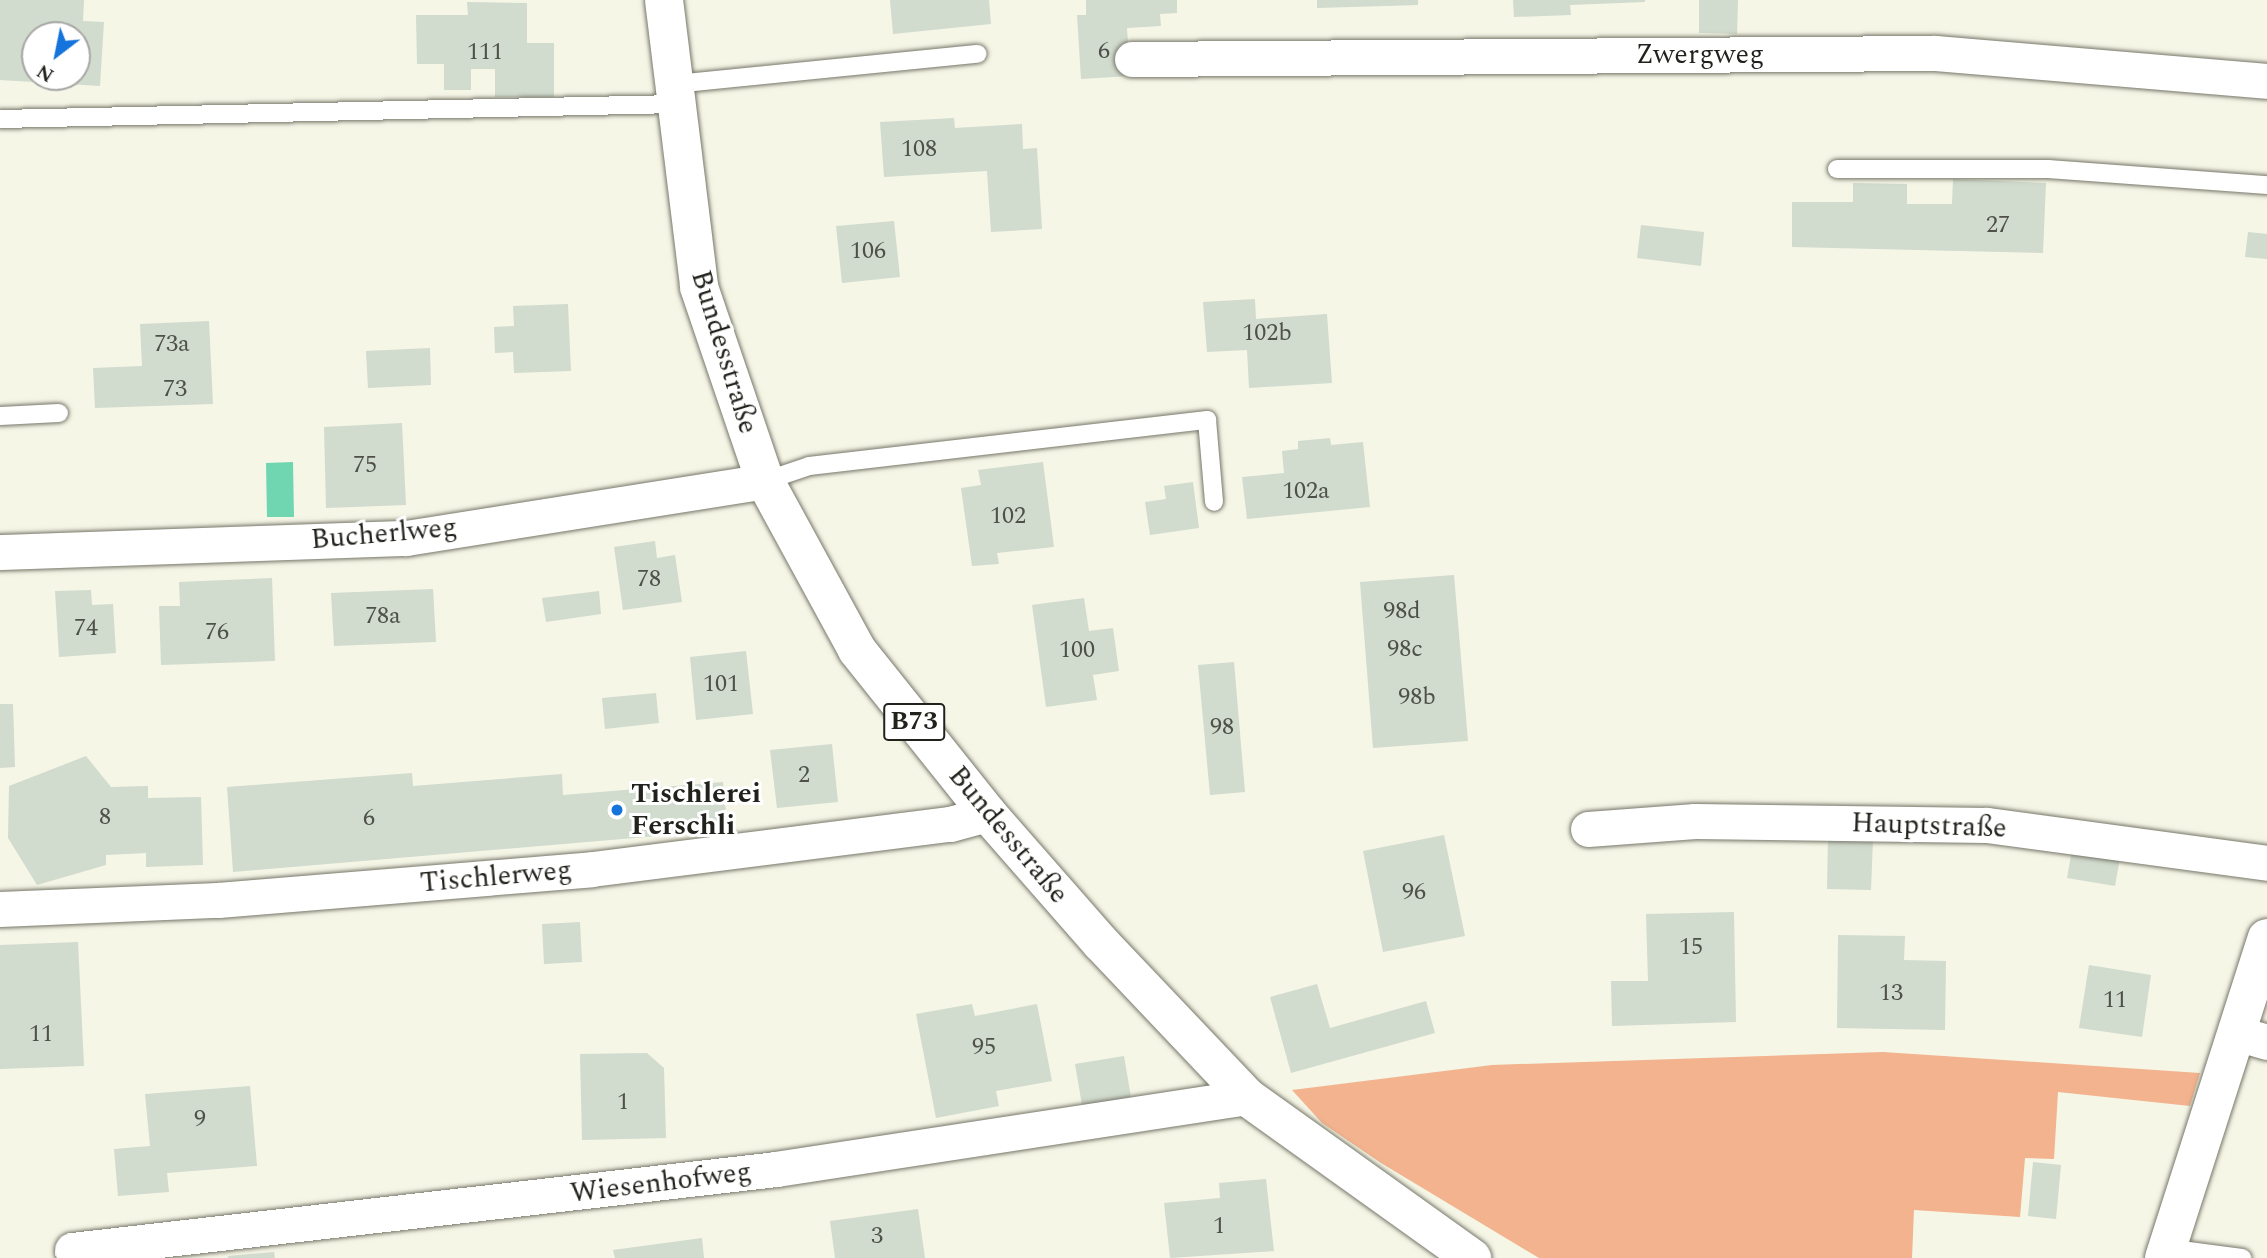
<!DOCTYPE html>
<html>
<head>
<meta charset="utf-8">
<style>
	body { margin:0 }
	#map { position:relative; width:2267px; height:1258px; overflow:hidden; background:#f5f6e6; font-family:Spectral,serif }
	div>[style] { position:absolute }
	.green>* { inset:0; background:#f2b38e }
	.water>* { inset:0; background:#70d6b2 }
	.building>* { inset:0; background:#d1dbce }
	.roads { filter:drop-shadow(0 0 2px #77776a) drop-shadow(0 0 2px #77776a) }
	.lane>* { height:18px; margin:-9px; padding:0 9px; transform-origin:9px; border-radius:9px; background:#fff }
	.street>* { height:35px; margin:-17.5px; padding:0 17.5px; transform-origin:17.5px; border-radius:17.5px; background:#fff }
	.secondary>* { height:38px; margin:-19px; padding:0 19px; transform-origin:19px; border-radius:19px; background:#fff }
	.primary>* { height:38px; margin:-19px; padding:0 19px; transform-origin:19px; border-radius:19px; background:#fff }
	.dots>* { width:19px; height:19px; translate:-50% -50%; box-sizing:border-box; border:4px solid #fff; border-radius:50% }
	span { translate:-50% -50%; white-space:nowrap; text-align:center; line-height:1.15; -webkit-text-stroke:6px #fff; paint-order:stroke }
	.number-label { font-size:24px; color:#4e5049 }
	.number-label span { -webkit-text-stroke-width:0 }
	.shield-label span { padding:2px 5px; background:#fff; border:2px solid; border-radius:5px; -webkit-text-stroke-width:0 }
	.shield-label { font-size:26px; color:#22221d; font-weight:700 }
	.street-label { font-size:28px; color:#22221d }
	.poi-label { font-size:28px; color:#22221d; font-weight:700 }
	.left { translate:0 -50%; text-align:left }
	.north { position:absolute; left:21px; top:21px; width:70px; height:70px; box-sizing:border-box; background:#fff; border:2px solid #a7a7a5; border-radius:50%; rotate:212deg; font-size:19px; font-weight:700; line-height:28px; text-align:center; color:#22221d }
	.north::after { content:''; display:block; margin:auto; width:24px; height:32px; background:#1573dc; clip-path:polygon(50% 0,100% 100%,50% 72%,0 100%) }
</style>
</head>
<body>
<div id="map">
	<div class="green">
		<div style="clip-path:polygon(1883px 1052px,2200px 1073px,2190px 1106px,2058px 1092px,2054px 1159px,2025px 1158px,2020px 1217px,1914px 1210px,1912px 1258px,1539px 1258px,1381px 1163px,1322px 1123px,1292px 1090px,1492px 1065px)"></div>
	</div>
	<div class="water">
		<div style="clip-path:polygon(293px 462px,294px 517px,267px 517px,266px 463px)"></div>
	</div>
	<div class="building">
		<div style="clip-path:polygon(evenodd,0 0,84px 0,83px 21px,104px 22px,100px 86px,0 80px,0 0,35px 35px,77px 35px,77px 77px,35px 77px,35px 35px)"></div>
		<div style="clip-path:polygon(890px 0,989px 0,991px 24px,893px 34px)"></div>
		<div style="clip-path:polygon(1086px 0,1177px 0,1177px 13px,1160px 14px,1161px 26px,1127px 28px,1130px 76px,1081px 79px,1077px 15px,1086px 15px)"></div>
		<div style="clip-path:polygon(1317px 0,1418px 0,1418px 5px,1317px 8px)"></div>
		<div style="clip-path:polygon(1513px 0,1645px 0,1645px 2px,1570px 5px,1571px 15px,1514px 17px)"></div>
		<div style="clip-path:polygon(1699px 0,1738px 0,1737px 34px,1699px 33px)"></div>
		<div style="clip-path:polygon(467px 2px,527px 3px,527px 43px,554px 43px,554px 97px,495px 97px,495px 69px,471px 69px,471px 90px,444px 90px,444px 64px,417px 64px,416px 15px,468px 15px)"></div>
		<div style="clip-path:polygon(954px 118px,955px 128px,1022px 124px,1023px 149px,1037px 148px,1042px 229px,991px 232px,987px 171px,884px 177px,880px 122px)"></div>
		<div style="clip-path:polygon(1953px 179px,2046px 183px,2043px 253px,1792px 247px,1792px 202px,1853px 202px,1853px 183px,1907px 184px,1907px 204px,1952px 204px)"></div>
		<div style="clip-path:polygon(894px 221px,900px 277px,842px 283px,836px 226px)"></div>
		<div style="clip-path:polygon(1641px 225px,1704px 232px,1701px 266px,1637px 258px)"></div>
		<div style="clip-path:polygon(2248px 232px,2267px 234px,2267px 259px,2245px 257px)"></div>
		<div style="clip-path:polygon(1255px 299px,1256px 319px,1327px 314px,1332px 383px,1249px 388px,1247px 350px,1207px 352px,1203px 302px)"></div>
		<div style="clip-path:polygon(568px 304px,571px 371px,514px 373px,513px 352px,495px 353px,494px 327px,514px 326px,513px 306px)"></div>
		<div style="clip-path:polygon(209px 321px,213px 404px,95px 408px,93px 368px,142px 366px,140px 324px)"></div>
		<div style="clip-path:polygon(430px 348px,431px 385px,368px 388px,366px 351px)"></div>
		<div style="clip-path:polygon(402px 423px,406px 505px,326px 508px,324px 427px)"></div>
		<div style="clip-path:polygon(1330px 438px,1331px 445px,1363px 442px,1370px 507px,1247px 519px,1242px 477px,1284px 473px,1282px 451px,1298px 449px,1298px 441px)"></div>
		<div style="clip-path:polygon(1043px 462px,1054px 547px,997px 553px,999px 564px,972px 566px,961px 488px,981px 485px,978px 470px)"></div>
		<div style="clip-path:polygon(1193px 482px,1199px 528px,1150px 535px,1145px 502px,1166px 499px,1164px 486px)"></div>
		<div style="clip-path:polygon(655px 541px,657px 558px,675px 555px,682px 602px,623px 610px,614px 547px)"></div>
		<div style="clip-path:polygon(1454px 575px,1468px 741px,1373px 748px,1360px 582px)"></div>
		<div style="clip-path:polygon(272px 578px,275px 661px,161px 665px,159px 606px,180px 606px,179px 582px)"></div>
		<div style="clip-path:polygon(433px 589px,436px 642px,334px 646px,331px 593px)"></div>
		<div style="clip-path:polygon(91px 590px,92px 605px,113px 604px,116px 653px,59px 657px,55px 591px)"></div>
		<div style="clip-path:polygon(599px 591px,601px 614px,546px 622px,542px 598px)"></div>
		<div style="clip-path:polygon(1084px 598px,1089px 631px,1113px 628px,1119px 671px,1093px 675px,1097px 700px,1046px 707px,1032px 605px)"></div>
		<div style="clip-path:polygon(746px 651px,753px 714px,696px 720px,690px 657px)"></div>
		<div style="clip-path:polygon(1234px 662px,1245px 792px,1210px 795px,1198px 665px)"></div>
		<div style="clip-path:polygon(656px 693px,659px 723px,605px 729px,602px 698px)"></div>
		<div style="clip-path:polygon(0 704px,13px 704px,15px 767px,0 768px)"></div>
		<div style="clip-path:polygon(832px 744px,838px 802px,777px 808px,770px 750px)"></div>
		<div style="clip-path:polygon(86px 756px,111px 787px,148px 786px,148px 798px,201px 797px,203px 865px,146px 867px,146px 853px,106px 855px,106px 865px,37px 885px,8px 838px,9px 786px)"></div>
		<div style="clip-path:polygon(412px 773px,413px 786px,562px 774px,563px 795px,723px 782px,727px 824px,693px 827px,693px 833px,233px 872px,227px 787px)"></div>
		<div style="clip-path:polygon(1444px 835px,1465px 936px,1383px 952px,1363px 851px)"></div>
		<div style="clip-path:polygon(1828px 838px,1873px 839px,1871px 890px,1827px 889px)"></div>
		<div style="clip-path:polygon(2072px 850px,2120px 858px,2115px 886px,2067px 878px)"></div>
		<div style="clip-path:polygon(1734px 912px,1736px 1022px,1612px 1026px,1611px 981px,1648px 981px,1646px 914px)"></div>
		<div style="clip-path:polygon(580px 922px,582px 962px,544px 964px,542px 924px)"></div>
		<div style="clip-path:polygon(1838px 935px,1905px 936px,1904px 960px,1946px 961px,1945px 1030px,1837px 1028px)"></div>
		<div style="clip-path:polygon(78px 942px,84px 1066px,0 1069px,0 945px)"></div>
		<div style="clip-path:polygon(2089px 965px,2151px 975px,2142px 1037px,2079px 1028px)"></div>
		<div style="clip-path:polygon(1317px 984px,1330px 1028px,1426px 1001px,1435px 1033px,1291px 1073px,1270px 997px)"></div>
		<div style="clip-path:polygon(972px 1004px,975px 1016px,1037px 1004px,1052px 1081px,996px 1091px,999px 1106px,936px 1118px,916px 1014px)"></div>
		<div style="clip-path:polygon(647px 1053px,664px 1068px,666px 1138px,582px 1140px,580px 1054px)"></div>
		<div style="clip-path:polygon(1124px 1056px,1132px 1103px,1083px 1111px,1075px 1064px)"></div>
		<div style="clip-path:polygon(250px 1086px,257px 1166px,167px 1173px,169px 1192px,118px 1196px,114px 1149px,150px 1146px,145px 1094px)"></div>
		<div style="clip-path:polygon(2033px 1162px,2061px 1165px,2056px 1219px,2028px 1216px)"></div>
		<div style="clip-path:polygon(1266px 1179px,1274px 1251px,1170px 1258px,1164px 1203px,1220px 1198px,1219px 1183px)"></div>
		<div style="clip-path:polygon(918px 1209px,925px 1258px,835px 1258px,830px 1221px)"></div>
		<div style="clip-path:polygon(702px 1238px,704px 1258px,615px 1258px,613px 1250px)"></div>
		<div style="clip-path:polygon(274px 1252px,275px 1258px,228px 1258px,228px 1256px)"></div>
	</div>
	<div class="roads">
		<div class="lane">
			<div style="left:675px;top:84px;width:304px;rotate:-5.7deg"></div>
			<div style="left:0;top:119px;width:677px;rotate:-1.27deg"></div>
			<div style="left:1837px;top:169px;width:211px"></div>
			<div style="left:2048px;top:169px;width:220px;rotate:4.2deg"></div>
			<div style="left:0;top:416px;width:59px;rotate:-2.9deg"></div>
			<div style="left:765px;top:481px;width:46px;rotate:-18.8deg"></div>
			<div style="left:809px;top:466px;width:401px;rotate:-6.6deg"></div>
			<div style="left:1207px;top:420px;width:82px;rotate:85.1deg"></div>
			<div style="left:2167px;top:1248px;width:76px;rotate:7.6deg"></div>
		</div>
		<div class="street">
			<div style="left:1132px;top:59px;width:803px;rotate:-0.43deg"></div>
			<div style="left:1935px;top:53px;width:333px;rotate:4.8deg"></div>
			<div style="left:0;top:552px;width:406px;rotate:-2deg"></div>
			<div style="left:406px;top:538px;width:363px;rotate:-9deg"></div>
			<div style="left:1588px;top:829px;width:107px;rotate:-4.3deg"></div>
			<div style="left:1695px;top:821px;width:292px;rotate:0.8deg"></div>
			<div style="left:1987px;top:825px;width:283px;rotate:7.7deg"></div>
			<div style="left:0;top:909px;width:218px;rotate:-2.4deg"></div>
			<div style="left:218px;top:900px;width:375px;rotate:-4.7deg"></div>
			<div style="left:592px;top:869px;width:361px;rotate:-7.2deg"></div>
			<div style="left:950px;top:824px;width:39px;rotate:-15deg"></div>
			<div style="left:2236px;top:1033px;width:32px;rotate:16deg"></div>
			<div style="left:72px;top:1250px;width:709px;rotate:-6.56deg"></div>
			<div style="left:776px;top:1169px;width:476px;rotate:-8.7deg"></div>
		</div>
		<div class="secondary">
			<div style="left:2164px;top:1258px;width:336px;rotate:-72.2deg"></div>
		</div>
		<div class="primary">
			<div style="left:664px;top:0;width:289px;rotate:83deg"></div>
			<div style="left:699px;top:287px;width:205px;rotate:71.2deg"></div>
			<div style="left:765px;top:481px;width:192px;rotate:61.4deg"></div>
			<div style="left:857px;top:650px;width:210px;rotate:51.4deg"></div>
			<div style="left:988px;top:814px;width:171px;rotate:48.8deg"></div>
			<div style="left:1101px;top:943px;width:212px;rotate:46.5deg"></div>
			<div style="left:1247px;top:1097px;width:277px;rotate:35.6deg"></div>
		</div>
	</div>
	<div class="dots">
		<div style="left:617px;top:810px;background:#1573dc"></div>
	</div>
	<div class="number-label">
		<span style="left:1104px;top:52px">6</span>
		<span style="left:485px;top:53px">111</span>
		<span style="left:919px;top:150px">108</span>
		<span style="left:1998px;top:226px">27</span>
		<span style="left:868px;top:252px">106</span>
		<span style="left:1267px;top:334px">102b</span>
		<span style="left:172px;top:345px">73a</span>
		<span style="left:175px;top:390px">73</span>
		<span style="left:365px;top:466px">75</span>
		<span style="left:1306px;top:492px">102a</span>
		<span style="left:1008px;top:517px">102</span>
		<span style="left:649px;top:580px">78</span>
		<span style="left:1402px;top:612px">98d</span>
		<span style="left:383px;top:617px">78a</span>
		<span style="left:86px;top:629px">74</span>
		<span style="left:217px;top:633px">76</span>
		<span style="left:1405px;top:650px">98c</span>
		<span style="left:1077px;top:651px">100</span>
		<span style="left:721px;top:685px">101</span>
		<span style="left:1417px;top:698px">98b</span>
		<span style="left:1222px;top:728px">98</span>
		<span style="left:804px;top:776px">2</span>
		<span style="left:105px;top:818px">8</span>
		<span style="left:369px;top:819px">6</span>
		<span style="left:1414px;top:893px">96</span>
		<span style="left:1691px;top:948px">15</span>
		<span style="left:1891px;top:994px">13</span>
		<span style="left:2115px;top:1001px">11</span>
		<span style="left:41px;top:1035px">11</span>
		<span style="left:984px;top:1048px">95</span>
		<span style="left:623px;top:1103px">1</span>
		<span style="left:200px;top:1120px">9</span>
		<span style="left:1219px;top:1227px">1</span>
		<span style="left:877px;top:1237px">3</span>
	</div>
	<div class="shield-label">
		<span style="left:914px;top:722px">B73</span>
	</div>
	<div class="street-label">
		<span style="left:1700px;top:55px">Zwergweg</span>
		<span style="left:724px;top:352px;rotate:73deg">Bundesstraße</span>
		<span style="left:384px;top:534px;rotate:-5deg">Bucherlweg</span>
		<span style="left:1929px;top:826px;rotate:2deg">Hauptstraße</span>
		<span style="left:1008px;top:835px;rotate:50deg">Bundesstraße</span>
		<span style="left:496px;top:877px;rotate:-5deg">Tischlerweg</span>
		<span style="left:661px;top:1183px;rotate:-7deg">Wiesenhofweg</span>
	</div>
	<div class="poi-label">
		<span class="left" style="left:631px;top:810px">Tischlerei<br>Ferschli</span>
	</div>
	<div class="north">N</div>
</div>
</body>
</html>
